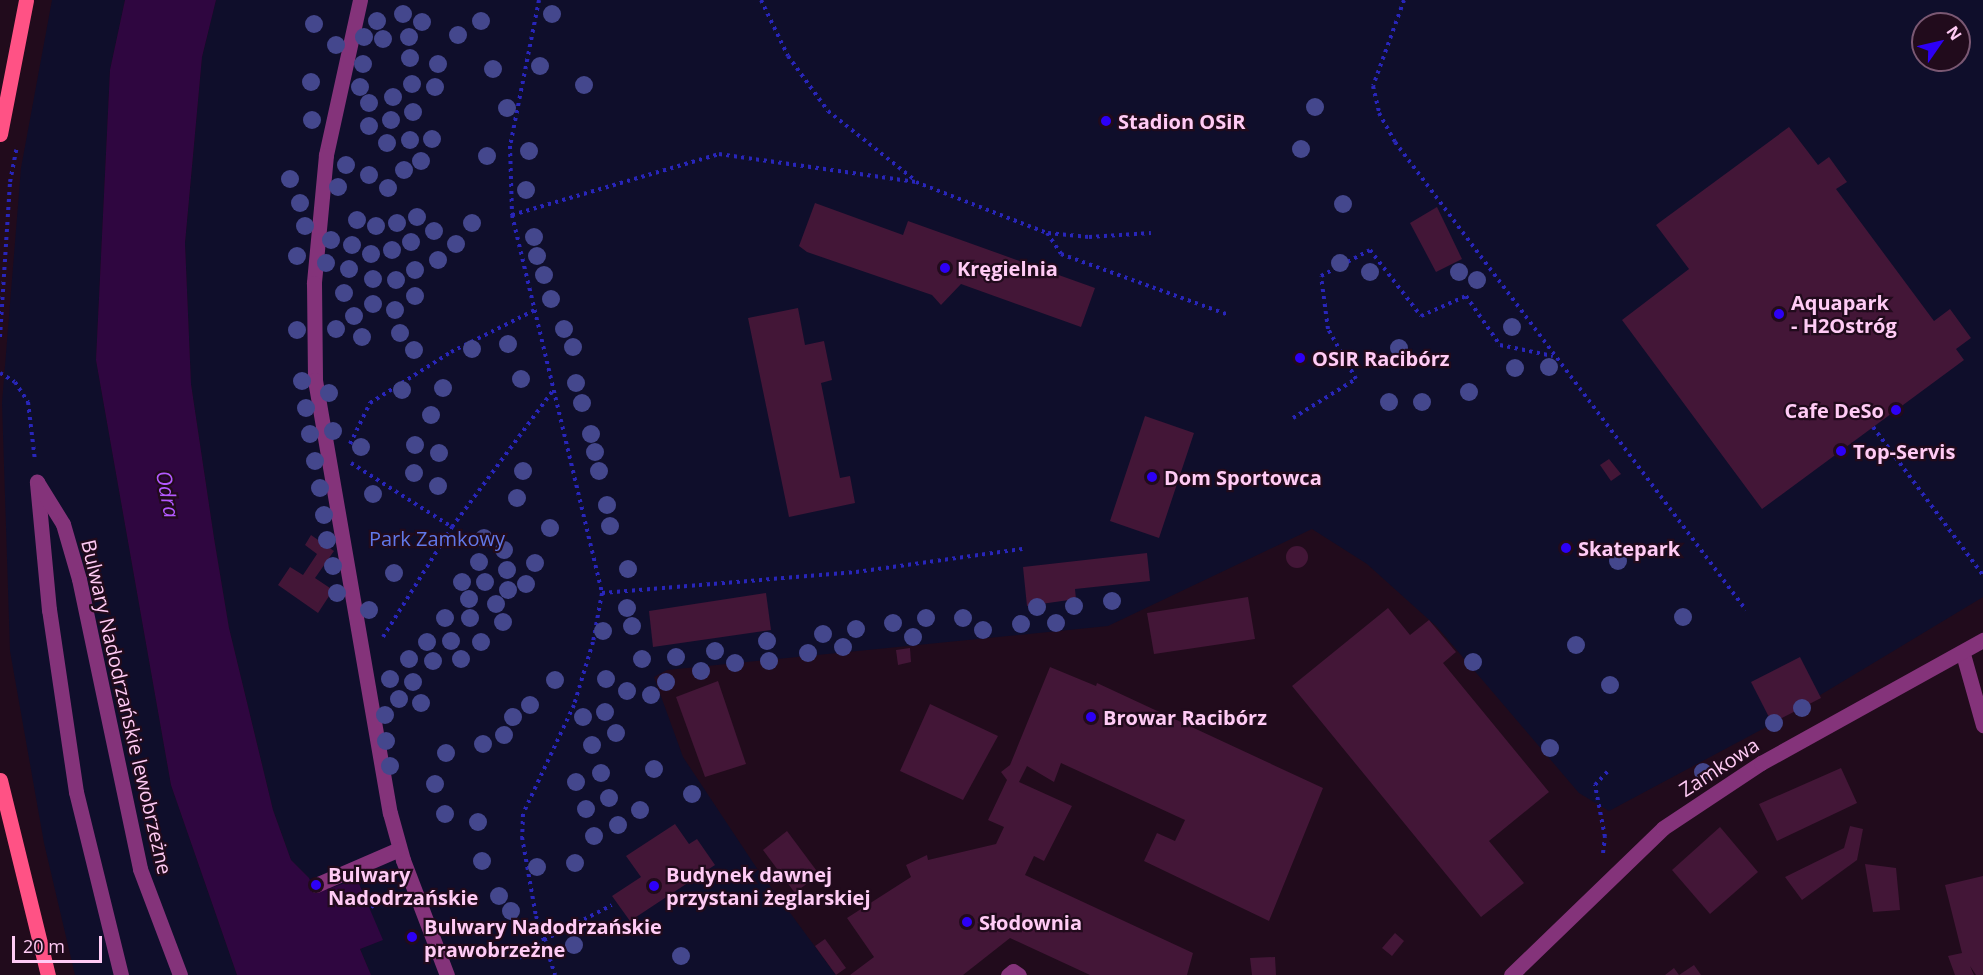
<!DOCTYPE html>
<html>
<head>
<meta charset="utf-8">
<style>
	body { margin:0 }
	#map { position:relative; width:1983px; height:975px; overflow:hidden; background:#210b1c; font-family:"Open Sans",sans-serif }
	div>[style] { position:absolute }
	.green>* { inset:0; background:#0f0e2b }
	.water>* { inset:0; background:#2f0640 }
	.building>* { inset:0; background:#431637 }
	.round { border-radius:50% }
	.path>* { height:4px; margin-top:-2px; transform-origin:0; background:repeating-linear-gradient(90deg,#2825ba 0 3px,transparent 0 7.5px) }
	.minor>* { height:15px; margin:-7.5px; padding:0 7.5px; transform-origin:7.5px; border-radius:7.5px; background:#84337a }
	.major>* { height:15px; margin:-7.5px; padding:0 7.5px; transform-origin:7.5px; border-radius:7.5px; background:#ff5285 }
	.trees>* { width:18px; height:18px; margin:-9px; border-radius:50%; background:#44478d }
	.dots>* { width:16px; height:16px; translate:-50% -50%; box-sizing:border-box; border:3px solid #210b1c; border-radius:50% }
	span { translate:-50% -50%; white-space:nowrap; text-align:center; line-height:1.15; -webkit-text-stroke:4.5px #210b1c; paint-order:stroke }
	.poi-label { font-size:20px; color:#ffcbf5; font-weight:700 }
	.left { translate:0 -50%; text-align:left }
	.right { translate:-100% -50%; text-align:right }
	.park-label { font-size:20px; color:#6178e9 }
	.street-label { font-size:20px; color:#ffcbf5 }
	.water-label { font-size:21px; color:#b459ff; font-style:italic }
	.north { position:absolute; left:1911px; top:12px; width:60px; height:60px; box-sizing:border-box; background:#210b1c; border:2px solid #7a5873; border-radius:50%; rotate:56deg; font-size:16px; font-weight:700; line-height:24px; text-align:center; color:#ffcbf5 }
	.north::after { content:''; display:block; margin:auto; width:21px; height:27px; background:#2d00f6; clip-path:polygon(50% 0,100% 100%,50% 72%,0 100%) }
	.scale { position:absolute; left:12px; top:936px; width:90px; height:27px; box-sizing:border-box; border:3px solid #ffcbf5; border-top:0; padding-left:8px; font-size:18px; line-height:21px; white-space:nowrap; color:#ffcbf5; -webkit-text-stroke:4px #210b1c; paint-order:stroke }
</style>
</head>
<body>
<div id="map">
	<div class="green">
		<div style="clip-path:polygon(52px 0,125px 0,110px 70px,96px 360px,171px 785px,237px 975px,75px 975px,44px 843px,10px 651px,2px 403px,21px 168px)"></div>
		<div style="clip-path:polygon(evenodd,216px 0,1983px 0,1983px 597px,1772px 724px,1609px 811px,1579px 793px,1437px 627px,1367px 564px,1312px 529px,1108px 626px,667px 670px,654px 677px,683px 757px,756px 867px,836px 975px,371px 975px,360px 949px,382px 940px,357px 879px,316px 894px,309px 878px,291px 860px,273px 810px,229px 628px,214px 538px,191px 384px,185px 243px,202px 57px,216px 0,1923px 24px,1959px 24px,1959px 60px,1923px 60px,1923px 24px)"></div>
	</div>
	<div class="water">
		<div style="clip-path:polygon(125px 0,216px 0,202px 57px,185px 243px,191px 384px,214px 538px,229px 628px,273px 810px,291px 860px,309px 878px,316px 893px,357px 879px,383px 940px,360px 949px,371px 975px,237px 975px,171px 785px,96px 360px,110px 70px)"></div>
	</div>
	<div class="building">
		<div style="clip-path:polygon(1789px 127px,1818px 165px,1829px 157px,1847px 182px,1836px 189px,1934px 321px,1950px 309px,1971px 338px,1956px 349px,1964px 360px,1762px 509px,1622px 320px,1689px 269px,1656px 225px)"></div>
		<div style="clip-path:polygon(815px 203px,903px 235px,908px 221px,1095px 288px,1081px 327px,961px 284px,941px 305px,932px 295px,807px 252px,799px 246px)"></div>
		<div style="clip-path:polygon(1437px 207px,1462px 259px,1436px 272px,1410px 223px)"></div>
		<div style="clip-path:polygon(798px 308px,805px 345px,824px 341px,832px 380px,821px 383px,840px 478px,850px 476px,855px 503px,789px 517px,748px 318px)"></div>
		<div style="clip-path:polygon(1145px 416px,1194px 433px,1159px 538px,1110px 521px)"></div>
		<div style="clip-path:polygon(1609px 459px,1621px 474px,1611px 481px,1600px 465px)"></div>
		<div style="clip-path:polygon(311px 535px,334px 551px,315px 578px,333px 590px,318px 613px,278px 585px,290px 567px,303px 575px,317px 554px,305px 545px)"></div>
		<div class="round" style="left:1286px;top:546px;width:22px;height:22px"></div>
		<div style="clip-path:polygon(1147px 553px,1150px 581px,1075px 589px,1076px 599px,1027px 606px,1023px 567px)"></div>
		<div style="clip-path:polygon(766px 593px,771px 630px,653px 647px,649px 611px)"></div>
		<div style="clip-path:polygon(1248px 597px,1255px 639px,1154px 654px,1147px 613px)"></div>
		<div style="clip-path:polygon(1388px 608px,1410px 635px,1429px 620px,1456px 652px,1443px 663px,1549px 792px,1489px 841px,1524px 883px,1481px 917px,1292px 686px)"></div>
		<div style="clip-path:polygon(910px 648px,911px 662px,898px 665px,896px 650px)"></div>
		<div style="clip-path:polygon(1800px 657px,1821px 698px,1772px 723px,1751px 682px)"></div>
		<div style="clip-path:polygon(1050px 667px,1096px 686px,1097px 683px,1323px 788px,1269px 921px,1144px 861px,1157px 833px,1175px 841px,1185px 820px,1061px 763px,1054px 782px,1027px 766px,1019px 782px,1072px 806px,1044px 861px,1034px 856px,1025px 875px,1193px 953px,1187px 975px,1090px 975px,1010px 938px,963px 975px,850px 975px,874px 957px,847px 918px,911px 877px,906px 865px,927px 855px,928px 860px,996px 844px,1004px 827px,988px 820px,1007px 780px,1001px 772px,1010px 765px)"></div>
		<div style="clip-path:polygon(718px 681px,746px 764px,705px 777px,676px 697px)"></div>
		<div style="clip-path:polygon(930px 704px,998px 736px,963px 800px,900px 771px)"></div>
		<div style="clip-path:polygon(1841px 768px,1857px 803px,1777px 841px,1759px 804px)"></div>
		<div style="clip-path:polygon(675px 824px,689px 844px,697px 839px,715px 865px,630px 921px,612px 896px,641px 877px,626px 856px)"></div>
		<div style="clip-path:polygon(1850px 826px,1863px 829px,1857px 860px,1802px 900px,1785px 877px,1844px 848px)"></div>
		<div style="clip-path:polygon(1720px 827px,1758px 872px,1710px 914px,1672px 870px)"></div>
		<div style="clip-path:polygon(787px 831px,819px 874px,795px 893px,763px 850px)"></div>
		<div style="clip-path:polygon(1865px 864px,1896px 868px,1900px 910px,1873px 912px)"></div>
		<div style="clip-path:polygon(1983px 876px,1983px 975px,1976px 975px,1970px 966px,1974px 975px,1955px 975px,1948px 956px,1962px 953px,1945px 885px)"></div>
		<div style="clip-path:polygon(1395px 933px,1404px 941px,1392px 956px,1382px 948px)"></div>
		<div style="clip-path:polygon(825px 939px,846px 968px,836px 975px,815px 946px)"></div>
		<div style="clip-path:polygon(1275px 957px,1276px 975px,1252px 975px,1250px 958px)"></div>
		<div style="clip-path:polygon(1694px 965px,1701px 975px,1665px 975px,1674px 968px,1679px 975px)"></div>
	</div>
	<div class="path">
		<div style="left:539px;top:0;width:149px;rotate:101.2deg"></div>
		<div style="left:510px;top:146px;width:69px;rotate:88.3deg"></div>
		<div style="left:512px;top:215px;width:389px;rotate:76.6deg"></div>
		<div style="left:602px;top:593px;width:50px;rotate:100.4deg"></div>
		<div style="left:593px;top:642px;width:66px;rotate:106.8deg"></div>
		<div style="left:574px;top:705px;width:120px;rotate:115.1deg"></div>
		<div style="left:523px;top:814px;width:23px;rotate:92deg"></div>
		<div style="left:522px;top:837px;width:80px;rotate:80deg"></div>
		<div style="left:536px;top:916px;width:62px;rotate:72.1deg"></div>
		<div style="left:761px;top:0;width:62px;rotate:64.3deg"></div>
		<div style="left:788px;top:56px;width:68px;rotate:54deg"></div>
		<div style="left:828px;top:111px;width:112px;rotate:38.5deg"></div>
		<div style="left:1404px;top:0;width:91px;rotate:109.8deg"></div>
		<div style="left:1373px;top:86px;width:28px;rotate:77deg"></div>
		<div style="left:1379px;top:113px;width:33px;rotate:61deg"></div>
		<div style="left:1395px;top:142px;width:585px;rotate:53.13deg"></div>
		<div style="left:512px;top:215px;width:216px;rotate:-16.4deg"></div>
		<div style="left:719px;top:154px;width:199px;rotate:8.1deg"></div>
		<div style="left:916px;top:182px;width:141px;rotate:21.3deg"></div>
		<div style="left:1047px;top:233px;width:25px;rotate:56deg"></div>
		<div style="left:1061px;top:254px;width:179px;rotate:20deg"></div>
		<div style="left:1048px;top:233px;width:41px;rotate:5.6deg"></div>
		<div style="left:1089px;top:237px;width:62px;rotate:-3.7deg"></div>
		<div style="left:0;top:337px;width:155px;rotate:-86.3deg"></div>
		<div style="left:10px;top:182px;width:33px;rotate:-79deg"></div>
		<div style="left:0;top:373px;width:17px;rotate:31deg"></div>
		<div style="left:15px;top:382px;width:24px;rotate:57deg"></div>
		<div style="left:28px;top:402px;width:59px;rotate:83.2deg"></div>
		<div style="left:1293px;top:418px;width:74px;rotate:-31.8deg"></div>
		<div style="left:1356px;top:379px;width:57px;rotate:-119.2deg"></div>
		<div style="left:1328px;top:329px;width:53px;rotate:-97.5deg"></div>
		<div style="left:1321px;top:276px;width:55px;rotate:-28deg"></div>
		<div style="left:1370px;top:250px;width:83px;rotate:52.3deg"></div>
		<div style="left:1421px;top:316px;width:49px;rotate:-24deg"></div>
		<div style="left:1466px;top:296px;width:60px;rotate:55.2deg"></div>
		<div style="left:1500px;top:345px;width:54px;rotate:11.7deg"></div>
		<div style="left:1873px;top:427px;width:184px;rotate:53.4deg"></div>
		<div style="left:350px;top:444px;width:46px;rotate:-64deg"></div>
		<div style="left:370px;top:403px;width:96px;rotate:-32.2deg"></div>
		<div style="left:451px;top:352px;width:94px;rotate:-26.6deg"></div>
		<div style="left:351px;top:463px;width:120px;rotate:32.4deg"></div>
		<div style="left:602px;top:593px;width:255px;rotate:-4.7deg"></div>
		<div style="left:856px;top:572px;width:168px;rotate:-7.9deg"></div>
		<div style="left:383px;top:637px;width:130px;rotate:-57.9deg"></div>
		<div style="left:452px;top:527px;width:172px;rotate:-53.5deg"></div>
		<div style="left:1603px;top:853px;width:16px;rotate:-83deg"></div>
		<div style="left:1605px;top:837px;width:53px;rotate:-100.9deg"></div>
		<div style="left:1595px;top:785px;width:22px;rotate:-47deg"></div>
		<div style="left:371px;top:907px;width:25px;rotate:-23deg"></div>
		<div style="left:462px;top:956px;width:24px;rotate:-22deg"></div>
		<div style="left:519px;top:958px;width:31px;rotate:-36deg"></div>
		<div style="left:544px;top:940px;width:76px;rotate:-27.2deg"></div>
	</div>
	<div class="minor">
		<div style="left:360px;top:0;width:159px;rotate:102.4deg"></div>
		<div style="left:326px;top:155px;width:129px;rotate:95.4deg"></div>
		<div style="left:314px;top:283px;width:97px;rotate:89.4deg"></div>
		<div style="left:315px;top:380px;width:439px;rotate:80.2deg"></div>
		<div style="left:390px;top:813px;width:49px;rotate:74.5deg"></div>
		<div style="left:403px;top:860px;width:123px;rotate:69.1deg"></div>
		<div style="left:1963px;top:654px;width:74px;rotate:74.3deg"></div>
		<div style="left:316px;top:885px;width:90px;rotate:-23.4deg"></div>
		<div style="left:121px;top:975px;width:188px;rotate:-103.8deg"></div>
		<div style="left:76px;top:792px;width:184px;rotate:-98.4deg"></div>
		<div style="left:49px;top:610px;width:129px;rotate:-95.4deg"></div>
		<div style="left:37px;top:482px;width:49px;rotate:58.2deg"></div>
		<div style="left:63px;top:524px;width:57px;rotate:73.8deg"></div>
		<div style="left:79px;top:579px;width:296px;rotate:78.1deg"></div>
		<div style="left:140px;top:869px;width:113px;rotate:69.3deg"></div>
		<div style="left:1008px;top:975px;width:6px;rotate:-39deg"></div>
		<div style="left:1013px;top:971px;width:7px;rotate:34deg"></div>
		<div style="left:1511px;top:975px;width:211px;rotate:-44deg"></div>
		<div style="left:1663px;top:828px;width:118px;rotate:-33.6deg"></div>
		<div style="left:1761px;top:763px;width:254px;rotate:-29deg"></div>
	</div>
	<div class="major">
		<div style="left:0;top:134px;width:136px;rotate:-79deg"></div>
		<div style="left:0;top:780px;width:201px;rotate:76.2deg"></div>
	</div>
	<div class="trees">
		<div style="left:403px;top:14px"></div>
		<div style="left:552px;top:14px"></div>
		<div style="left:377px;top:21px"></div>
		<div style="left:481px;top:21px"></div>
		<div style="left:422px;top:22px"></div>
		<div style="left:314px;top:24px"></div>
		<div style="left:458px;top:35px"></div>
		<div style="left:364px;top:37px"></div>
		<div style="left:409px;top:37px"></div>
		<div style="left:383px;top:39px"></div>
		<div style="left:336px;top:45px"></div>
		<div style="left:410px;top:58px"></div>
		<div style="left:363px;top:64px"></div>
		<div style="left:438px;top:64px"></div>
		<div style="left:540px;top:66px"></div>
		<div style="left:493px;top:69px"></div>
		<div style="left:311px;top:82px"></div>
		<div style="left:412px;top:84px"></div>
		<div style="left:584px;top:85px"></div>
		<div style="left:360px;top:87px"></div>
		<div style="left:435px;top:87px"></div>
		<div style="left:393px;top:97px"></div>
		<div style="left:369px;top:103px"></div>
		<div style="left:1315px;top:107px"></div>
		<div style="left:507px;top:108px"></div>
		<div style="left:413px;top:112px"></div>
		<div style="left:312px;top:120px"></div>
		<div style="left:391px;top:120px"></div>
		<div style="left:369px;top:126px"></div>
		<div style="left:432px;top:139px"></div>
		<div style="left:410px;top:140px"></div>
		<div style="left:387px;top:143px"></div>
		<div style="left:1301px;top:149px"></div>
		<div style="left:529px;top:151px"></div>
		<div style="left:487px;top:156px"></div>
		<div style="left:421px;top:161px"></div>
		<div style="left:346px;top:165px"></div>
		<div style="left:404px;top:170px"></div>
		<div style="left:369px;top:175px"></div>
		<div style="left:290px;top:179px"></div>
		<div style="left:338px;top:187px"></div>
		<div style="left:388px;top:188px"></div>
		<div style="left:526px;top:190px"></div>
		<div style="left:300px;top:203px"></div>
		<div style="left:1343px;top:204px"></div>
		<div style="left:417px;top:217px"></div>
		<div style="left:357px;top:220px"></div>
		<div style="left:397px;top:223px"></div>
		<div style="left:472px;top:223px"></div>
		<div style="left:305px;top:226px"></div>
		<div style="left:376px;top:226px"></div>
		<div style="left:434px;top:231px"></div>
		<div style="left:534px;top:237px"></div>
		<div style="left:331px;top:240px"></div>
		<div style="left:411px;top:242px"></div>
		<div style="left:456px;top:244px"></div>
		<div style="left:352px;top:245px"></div>
		<div style="left:392px;top:250px"></div>
		<div style="left:371px;top:254px"></div>
		<div style="left:297px;top:256px"></div>
		<div style="left:537px;top:256px"></div>
		<div style="left:438px;top:260px"></div>
		<div style="left:326px;top:263px"></div>
		<div style="left:1340px;top:263px"></div>
		<div style="left:349px;top:269px"></div>
		<div style="left:415px;top:270px"></div>
		<div style="left:1370px;top:272px"></div>
		<div style="left:1459px;top:272px"></div>
		<div style="left:544px;top:275px"></div>
		<div style="left:373px;top:279px"></div>
		<div style="left:396px;top:280px"></div>
		<div style="left:1477px;top:280px"></div>
		<div style="left:344px;top:293px"></div>
		<div style="left:415px;top:296px"></div>
		<div style="left:551px;top:299px"></div>
		<div style="left:373px;top:304px"></div>
		<div style="left:395px;top:310px"></div>
		<div style="left:354px;top:316px"></div>
		<div style="left:1512px;top:327px"></div>
		<div style="left:336px;top:329px"></div>
		<div style="left:564px;top:329px"></div>
		<div style="left:297px;top:330px"></div>
		<div style="left:400px;top:333px"></div>
		<div style="left:362px;top:337px"></div>
		<div style="left:508px;top:344px"></div>
		<div style="left:573px;top:347px"></div>
		<div style="left:1399px;top:348px"></div>
		<div style="left:472px;top:349px"></div>
		<div style="left:414px;top:350px"></div>
		<div style="left:1549px;top:367px"></div>
		<div style="left:1515px;top:368px"></div>
		<div style="left:521px;top:379px"></div>
		<div style="left:302px;top:381px"></div>
		<div style="left:576px;top:383px"></div>
		<div style="left:443px;top:388px"></div>
		<div style="left:402px;top:390px"></div>
		<div style="left:1469px;top:392px"></div>
		<div style="left:329px;top:393px"></div>
		<div style="left:1389px;top:402px"></div>
		<div style="left:1422px;top:402px"></div>
		<div style="left:582px;top:403px"></div>
		<div style="left:306px;top:408px"></div>
		<div style="left:431px;top:415px"></div>
		<div style="left:333px;top:431px"></div>
		<div style="left:310px;top:434px"></div>
		<div style="left:591px;top:434px"></div>
		<div style="left:415px;top:445px"></div>
		<div style="left:361px;top:447px"></div>
		<div style="left:595px;top:452px"></div>
		<div style="left:439px;top:453px"></div>
		<div style="left:315px;top:461px"></div>
		<div style="left:523px;top:471px"></div>
		<div style="left:599px;top:471px"></div>
		<div style="left:414px;top:473px"></div>
		<div style="left:438px;top:486px"></div>
		<div style="left:320px;top:488px"></div>
		<div style="left:373px;top:494px"></div>
		<div style="left:517px;top:498px"></div>
		<div style="left:607px;top:505px"></div>
		<div style="left:324px;top:515px"></div>
		<div style="left:610px;top:526px"></div>
		<div style="left:550px;top:528px"></div>
		<div style="left:484px;top:538px"></div>
		<div style="left:327px;top:540px"></div>
		<div style="left:504px;top:550px"></div>
		<div style="left:1618px;top:561px"></div>
		<div style="left:479px;top:562px"></div>
		<div style="left:535px;top:563px"></div>
		<div style="left:333px;top:566px"></div>
		<div style="left:628px;top:569px"></div>
		<div style="left:507px;top:570px"></div>
		<div style="left:394px;top:573px"></div>
		<div style="left:462px;top:582px"></div>
		<div style="left:485px;top:582px"></div>
		<div style="left:526px;top:584px"></div>
		<div style="left:508px;top:590px"></div>
		<div style="left:337px;top:593px"></div>
		<div style="left:469px;top:599px"></div>
		<div style="left:1112px;top:601px"></div>
		<div style="left:496px;top:604px"></div>
		<div style="left:1074px;top:606px"></div>
		<div style="left:1037px;top:607px"></div>
		<div style="left:627px;top:608px"></div>
		<div style="left:369px;top:610px"></div>
		<div style="left:1683px;top:617px"></div>
		<div style="left:445px;top:618px"></div>
		<div style="left:470px;top:618px"></div>
		<div style="left:926px;top:618px"></div>
		<div style="left:963px;top:618px"></div>
		<div style="left:503px;top:622px"></div>
		<div style="left:893px;top:623px"></div>
		<div style="left:1056px;top:623px"></div>
		<div style="left:1021px;top:624px"></div>
		<div style="left:632px;top:626px"></div>
		<div style="left:856px;top:629px"></div>
		<div style="left:983px;top:630px"></div>
		<div style="left:603px;top:631px"></div>
		<div style="left:823px;top:634px"></div>
		<div style="left:913px;top:637px"></div>
		<div style="left:451px;top:641px"></div>
		<div style="left:767px;top:641px"></div>
		<div style="left:427px;top:642px"></div>
		<div style="left:481px;top:642px"></div>
		<div style="left:1576px;top:645px"></div>
		<div style="left:843px;top:647px"></div>
		<div style="left:715px;top:651px"></div>
		<div style="left:808px;top:653px"></div>
		<div style="left:676px;top:657px"></div>
		<div style="left:409px;top:659px"></div>
		<div style="left:461px;top:659px"></div>
		<div style="left:642px;top:659px"></div>
		<div style="left:433px;top:661px"></div>
		<div style="left:769px;top:661px"></div>
		<div style="left:1473px;top:662px"></div>
		<div style="left:735px;top:663px"></div>
		<div style="left:701px;top:671px"></div>
		<div style="left:390px;top:679px"></div>
		<div style="left:606px;top:679px"></div>
		<div style="left:555px;top:680px"></div>
		<div style="left:413px;top:682px"></div>
		<div style="left:666px;top:682px"></div>
		<div style="left:1610px;top:685px"></div>
		<div style="left:627px;top:691px"></div>
		<div style="left:651px;top:695px"></div>
		<div style="left:399px;top:699px"></div>
		<div style="left:421px;top:703px"></div>
		<div style="left:530px;top:705px"></div>
		<div style="left:1802px;top:708px"></div>
		<div style="left:605px;top:712px"></div>
		<div style="left:385px;top:715px"></div>
		<div style="left:513px;top:717px"></div>
		<div style="left:583px;top:717px"></div>
		<div style="left:1774px;top:723px"></div>
		<div style="left:616px;top:733px"></div>
		<div style="left:504px;top:735px"></div>
		<div style="left:386px;top:741px"></div>
		<div style="left:483px;top:744px"></div>
		<div style="left:592px;top:745px"></div>
		<div style="left:1550px;top:748px"></div>
		<div style="left:446px;top:753px"></div>
		<div style="left:390px;top:766px"></div>
		<div style="left:654px;top:769px"></div>
		<div style="left:1703px;top:772px"></div>
		<div style="left:601px;top:773px"></div>
		<div style="left:576px;top:782px"></div>
		<div style="left:435px;top:784px"></div>
		<div style="left:692px;top:794px"></div>
		<div style="left:609px;top:798px"></div>
		<div style="left:586px;top:809px"></div>
		<div style="left:640px;top:810px"></div>
		<div style="left:445px;top:814px"></div>
		<div style="left:478px;top:822px"></div>
		<div style="left:618px;top:825px"></div>
		<div style="left:594px;top:836px"></div>
		<div style="left:482px;top:861px"></div>
		<div style="left:575px;top:863px"></div>
		<div style="left:537px;top:867px"></div>
		<div style="left:499px;top:896px"></div>
		<div style="left:511px;top:911px"></div>
		<div style="left:574px;top:945px"></div>
		<div style="left:681px;top:956px"></div>
	</div>
	<div class="dots">
		<div style="left:1106px;top:121px;background:#2d00f6"></div>
		<div style="left:945px;top:268px;background:#2d00f6"></div>
		<div style="left:1779px;top:314px;background:#2d00f6"></div>
		<div style="left:1300px;top:358px;background:#2d00f6"></div>
		<div style="left:1896px;top:410px;background:#2d00f6"></div>
		<div style="left:1841px;top:451px;background:#2d00f6"></div>
		<div style="left:1152px;top:477px;background:#2d00f6"></div>
		<div style="left:1566px;top:548px;background:#2d00f6"></div>
		<div style="left:1091px;top:717px;background:#2d00f6"></div>
		<div style="left:316px;top:885px;background:#2d00f6"></div>
		<div style="left:654px;top:886px;background:#2d00f6"></div>
		<div style="left:967px;top:922px;background:#2d00f6"></div>
		<div style="left:412px;top:937px;background:#2d00f6"></div>
	</div>
	<div class="poi-label">
		<span class="left" style="left:1118px;top:121px">Stadion OSiR</span>
		<span class="left" style="left:957px;top:268px">Kręgielnia</span>
		<span class="left" style="left:1791px;top:314px">Aquapark<br>- H2Ostróg</span>
		<span class="left" style="left:1312px;top:358px">OSIR Racibórz</span>
		<span class="right" style="left:1884px;top:410px">Cafe DeSo</span>
		<span class="left" style="left:1853px;top:451px">Top-Servis</span>
		<span class="left" style="left:1164px;top:477px">Dom Sportowca</span>
		<span class="left" style="left:1578px;top:548px">Skatepark</span>
		<span class="left" style="left:1103px;top:717px">Browar Racibórz</span>
		<span class="left" style="left:328px;top:886px">Bulwary<br>Nadodrzańskie</span>
		<span class="left" style="left:666px;top:886px">Budynek dawnej<br>przystani żeglarskiej</span>
		<span class="left" style="left:979px;top:922px">Słodownia</span>
		<span class="left" style="left:424px;top:938px">Bulwary Nadodrzańskie<br>prawobrzeżne</span>
	</div>
	<div class="park-label">
		<span style="left:437px;top:538px">Park Zamkowy</span>
	</div>
	<div class="street-label">
		<span style="left:127px;top:707px;rotate:77deg">Bulwary Nadodrzańskie lewobrzeżne</span>
		<span style="left:1719px;top:767px;rotate:-33deg">Zamkowa</span>
	</div>
	<div class="water-label">
		<span style="left:168px;top:494px;rotate:79deg">Odra</span>
	</div>
	<div class="north">N</div>
	<div class="scale">20 m</div>
</div>
</body>
</html>
